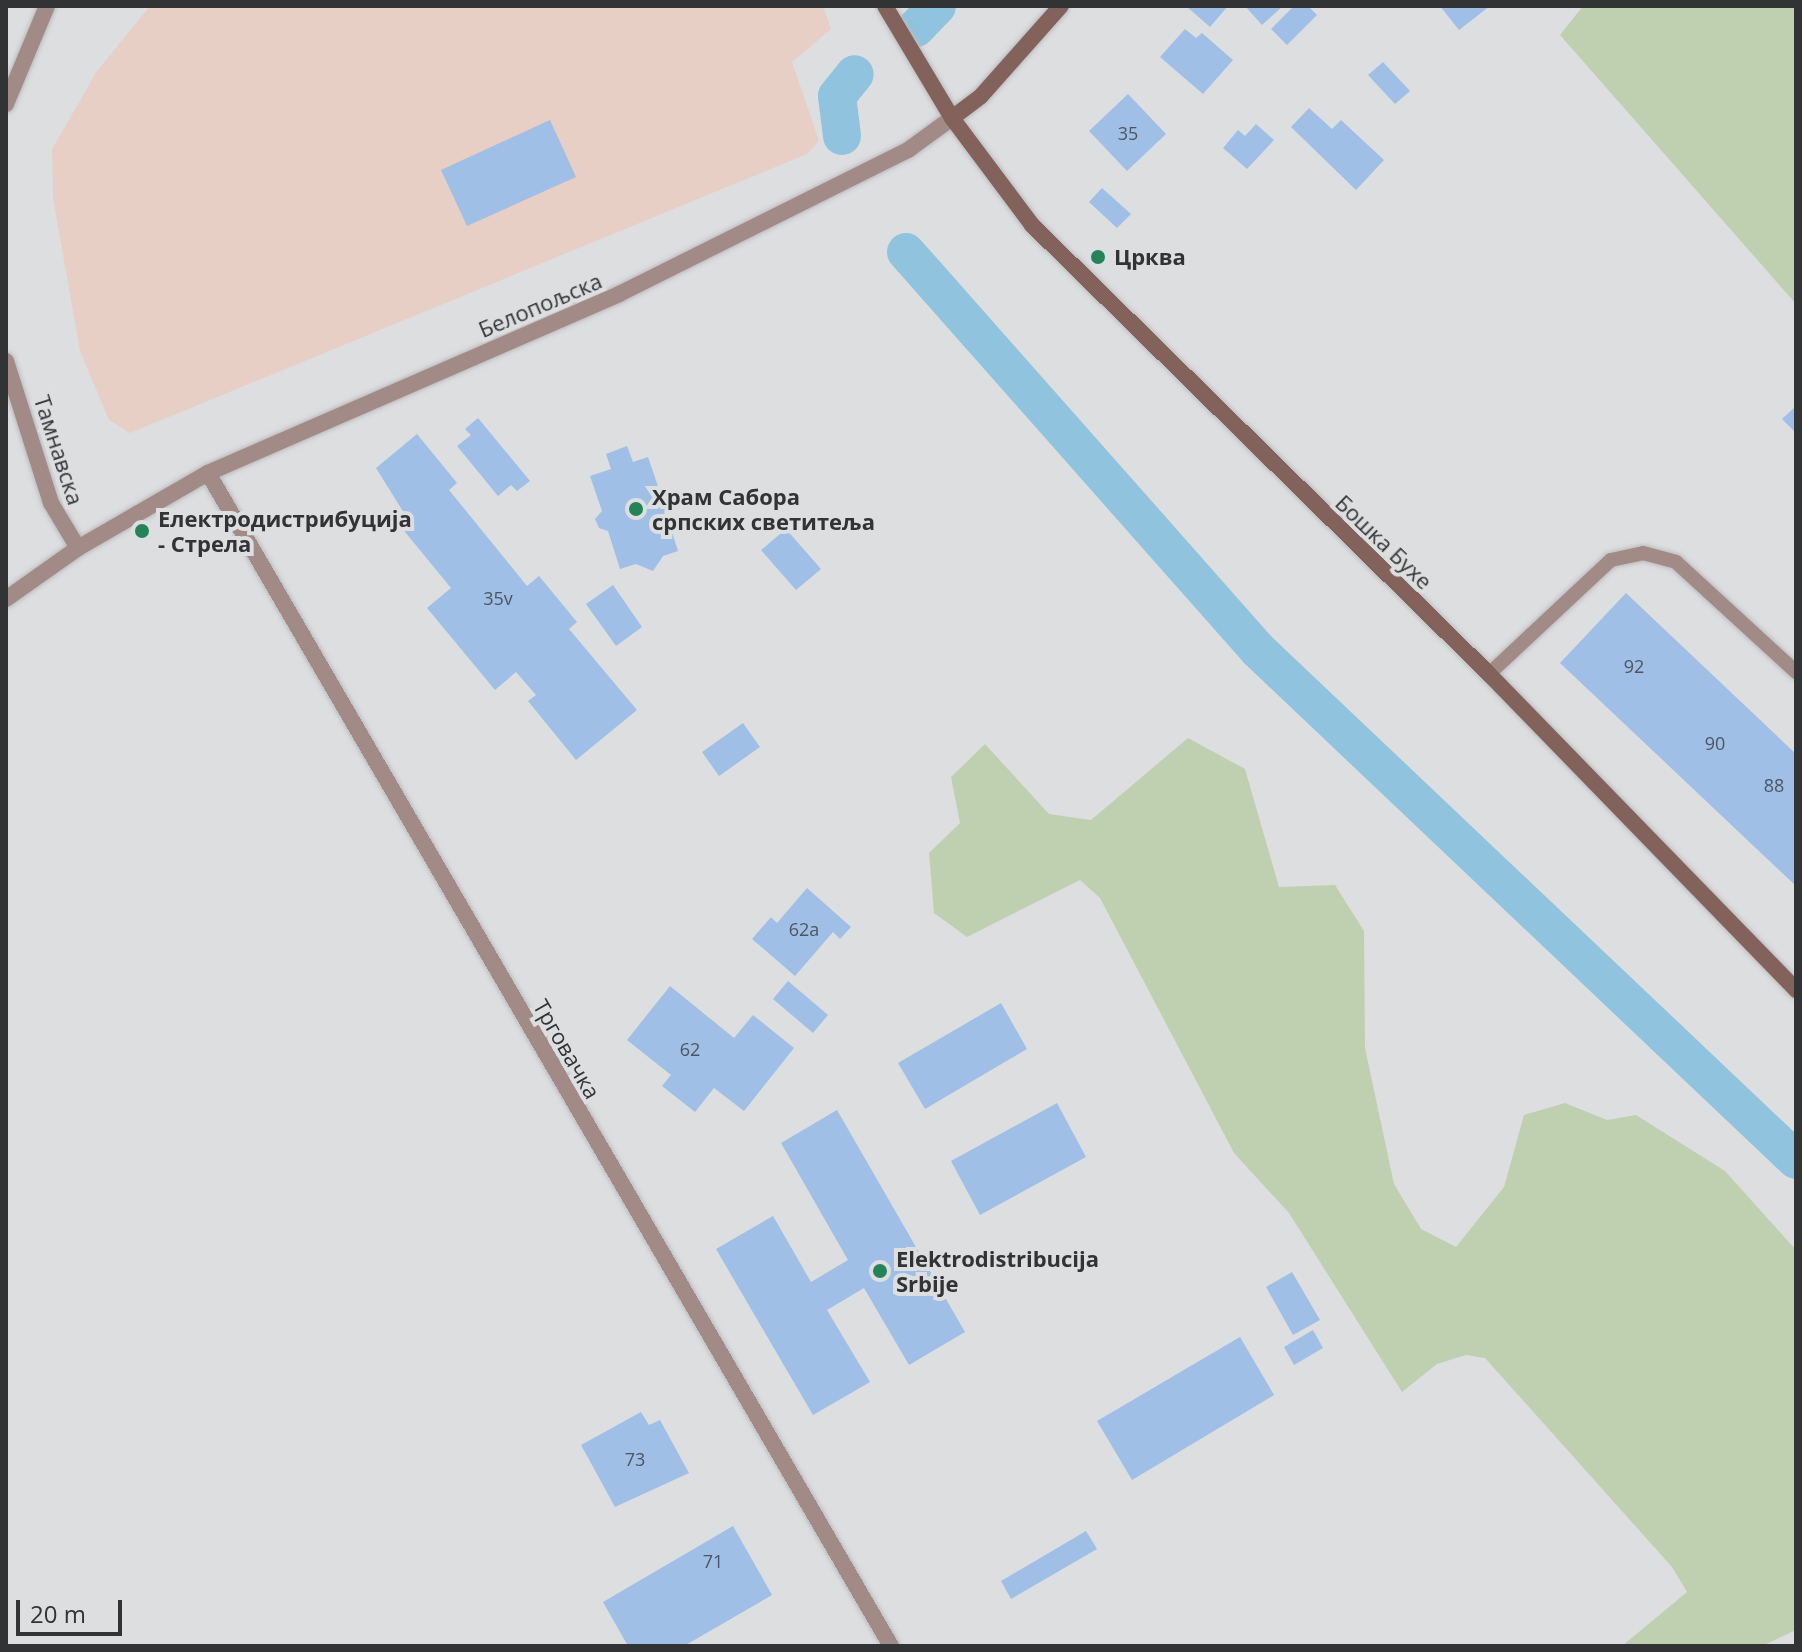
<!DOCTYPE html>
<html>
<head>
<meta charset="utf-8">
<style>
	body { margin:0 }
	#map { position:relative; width:1802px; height:1652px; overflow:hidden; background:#dddee0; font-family:"Open Sans",sans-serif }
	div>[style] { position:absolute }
	.industrial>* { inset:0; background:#e7cfc6 }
	.green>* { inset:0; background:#bfd0b1 }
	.canal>* { height:38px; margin:-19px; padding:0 19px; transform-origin:19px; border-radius:19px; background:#90c3dd }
	.building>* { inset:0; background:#9fbfe6 }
	.roads { filter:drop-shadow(0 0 2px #bbbcbe) drop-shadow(0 0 2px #bbbcbe) }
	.lane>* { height:14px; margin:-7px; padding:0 7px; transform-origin:7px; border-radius:7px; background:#a28a86 }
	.street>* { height:16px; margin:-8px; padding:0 8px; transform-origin:8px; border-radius:8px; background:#a28a86 }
	.secondary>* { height:16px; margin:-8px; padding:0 8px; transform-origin:8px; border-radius:8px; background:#83625c }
	.dots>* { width:22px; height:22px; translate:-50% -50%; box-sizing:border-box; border:4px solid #dddee0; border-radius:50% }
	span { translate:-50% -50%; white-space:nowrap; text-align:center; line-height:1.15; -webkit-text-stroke:8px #dddee0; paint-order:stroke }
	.number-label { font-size:18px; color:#4d5660 }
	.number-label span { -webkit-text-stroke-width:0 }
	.poi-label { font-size:22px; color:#323334; font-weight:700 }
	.left { translate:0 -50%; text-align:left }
	.street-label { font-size:22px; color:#323334 }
	.frame { position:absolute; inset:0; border:8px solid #323334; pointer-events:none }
	.scale { position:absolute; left:16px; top:1600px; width:106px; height:36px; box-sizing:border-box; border:4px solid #323334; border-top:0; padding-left:10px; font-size:24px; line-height:28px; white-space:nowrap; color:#323334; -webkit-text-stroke:6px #dddee0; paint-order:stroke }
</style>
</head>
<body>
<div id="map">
	<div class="industrial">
		<div style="clip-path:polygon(150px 6px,823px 6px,831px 29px,792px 62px,819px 141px,807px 154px,130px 433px,109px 420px,80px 351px,53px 198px,52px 149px,97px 71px)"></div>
	</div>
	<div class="green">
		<div style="clip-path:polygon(1583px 6px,1796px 6px,1796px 304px,1560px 35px)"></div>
		<div style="clip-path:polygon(1188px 738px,1245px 769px,1279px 887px,1335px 885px,1364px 931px,1365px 1048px,1394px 1184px,1421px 1229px,1456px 1247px,1504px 1187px,1524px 1115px,1565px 1103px,1607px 1120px,1636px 1115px,1725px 1171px,1796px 1250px,1796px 1630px,1762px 1646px,1622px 1646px,1687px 1592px,1672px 1567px,1485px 1358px,1466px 1355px,1437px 1364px,1402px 1392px,1289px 1213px,1234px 1153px,1100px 898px,1080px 880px,967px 937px,934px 913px,929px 853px,960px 823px,951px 777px,985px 744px,1049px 814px,1091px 820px)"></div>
	</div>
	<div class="canal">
		<div style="left:916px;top:28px;width:30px;rotate:-46deg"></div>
		<div style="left:842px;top:136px;width:40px;rotate:-97.1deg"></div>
		<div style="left:837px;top:96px;width:28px;rotate:-51deg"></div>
		<div style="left:906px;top:252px;width:531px;rotate:48.51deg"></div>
		<div style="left:1258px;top:650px;width:741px;rotate:43.47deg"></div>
	</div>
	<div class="building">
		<div style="clip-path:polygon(1186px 6px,1228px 6px,1210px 27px)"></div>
		<div style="clip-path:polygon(1245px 6px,1283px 6px,1262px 25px)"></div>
		<div style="clip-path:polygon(1294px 6px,1308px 6px,1317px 15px,1287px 45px,1271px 29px)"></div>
		<div style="clip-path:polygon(1440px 6px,1490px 6px,1459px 30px)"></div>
		<div style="clip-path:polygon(1185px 29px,1196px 38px,1202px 33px,1233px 60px,1203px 94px,1160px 57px)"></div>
		<div style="clip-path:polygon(1383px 62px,1410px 91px,1395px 104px,1368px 75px)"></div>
		<div style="clip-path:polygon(1128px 94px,1166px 134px,1127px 171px,1089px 131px)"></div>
		<div style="clip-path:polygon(1309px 108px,1332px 129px,1341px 120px,1384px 160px,1356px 190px,1291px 127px)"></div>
		<div style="clip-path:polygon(550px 120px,576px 177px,467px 226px,441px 170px)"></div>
		<div style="clip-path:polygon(1256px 124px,1274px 140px,1247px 169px,1223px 148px,1238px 130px,1245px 136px)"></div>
		<div style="clip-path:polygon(1102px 188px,1131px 214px,1117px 228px,1089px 202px)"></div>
		<div style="clip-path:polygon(1796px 406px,1796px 433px,1782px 419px)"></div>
		<div style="clip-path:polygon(478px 418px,530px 481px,517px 491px,511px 485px,498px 496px,457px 446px,471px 435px,465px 429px)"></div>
		<div style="clip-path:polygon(417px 434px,457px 483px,449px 490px,527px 586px,539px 576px,577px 622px,569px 629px,637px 710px,576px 760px,528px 701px,536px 695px,516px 672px,495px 690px,427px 608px,451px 588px,396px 521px,404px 513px,376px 468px)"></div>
		<div style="clip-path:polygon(627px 446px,633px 462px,648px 457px,660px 492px,670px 495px,673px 506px,666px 513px,678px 551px,663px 556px,653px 571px,636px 564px,620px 569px,608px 531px,599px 528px,595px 519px,602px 511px,590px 476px,611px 469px,606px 454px)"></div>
		<div style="clip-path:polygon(786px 529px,821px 569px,796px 590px,761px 550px)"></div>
		<div style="clip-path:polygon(613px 585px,642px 627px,616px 646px,586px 604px)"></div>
		<div style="clip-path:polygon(1626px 593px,1796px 754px,1796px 886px,1560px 663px)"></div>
		<div style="clip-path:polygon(743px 723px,760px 747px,719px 776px,702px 752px)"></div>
		<div style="clip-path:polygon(807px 888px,851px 927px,840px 939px,833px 932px,795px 976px,752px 939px,771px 917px,777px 923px)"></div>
		<div style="clip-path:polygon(788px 981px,828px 1015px,813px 1033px,773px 999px)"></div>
		<div style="clip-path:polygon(670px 986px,734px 1038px,753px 1015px,794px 1048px,744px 1111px,714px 1088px,695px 1112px,662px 1086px,671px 1075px,627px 1040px)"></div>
		<div style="clip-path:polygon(1001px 1003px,1027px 1049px,925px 1109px,898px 1063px)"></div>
		<div style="clip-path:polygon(1057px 1103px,1086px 1157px,980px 1215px,951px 1161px)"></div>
		<div style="clip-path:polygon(837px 1110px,965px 1332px,909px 1365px,864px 1288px,827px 1310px,870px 1382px,813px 1415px,716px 1249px,773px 1216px,811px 1282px,848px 1260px,781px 1143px)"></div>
		<div style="clip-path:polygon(1292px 1272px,1320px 1320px,1293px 1335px,1266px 1287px)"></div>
		<div style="clip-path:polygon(1313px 1330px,1323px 1348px,1294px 1365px,1284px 1347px)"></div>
		<div style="clip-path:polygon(1240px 1337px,1274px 1395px,1132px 1480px,1097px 1421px)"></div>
		<div style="clip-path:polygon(641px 1412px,649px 1425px,660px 1420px,689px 1473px,615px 1507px,581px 1445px)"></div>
		<div style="clip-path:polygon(733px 1526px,772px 1595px,684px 1646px,628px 1646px,603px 1602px)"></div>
		<div style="clip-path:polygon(1086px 1531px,1097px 1549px,1011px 1599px,1001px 1581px)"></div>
	</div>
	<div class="roads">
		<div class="lane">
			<div style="left:1489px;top:674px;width:167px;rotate:-43.1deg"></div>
			<div style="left:1611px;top:560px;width:33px;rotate:-12deg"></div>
			<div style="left:1643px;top:553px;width:34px;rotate:15deg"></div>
			<div style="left:1676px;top:562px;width:163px;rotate:42.5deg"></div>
		</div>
		<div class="street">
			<div style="left:6px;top:104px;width:106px;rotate:-67.3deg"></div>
			<div style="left:6px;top:361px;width:149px;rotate:72.4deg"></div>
			<div style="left:51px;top:503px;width:52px;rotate:59deg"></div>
			<div style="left:208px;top:473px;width:1357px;rotate:59.79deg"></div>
			<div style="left:6px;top:599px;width:88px;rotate:-35.3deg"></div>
			<div style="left:78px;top:548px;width:150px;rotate:-30deg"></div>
			<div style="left:208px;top:473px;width:448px;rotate:-23.5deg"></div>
			<div style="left:619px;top:294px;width:323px;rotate:-26.5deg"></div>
			<div style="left:908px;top:150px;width:54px;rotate:-36deg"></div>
		</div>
		<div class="secondary">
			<div style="left:885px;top:6px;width:131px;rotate:59.1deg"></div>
			<div style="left:952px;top:118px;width:134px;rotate:53.2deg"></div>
			<div style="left:1032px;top:225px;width:641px;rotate:44.49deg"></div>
			<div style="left:1489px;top:674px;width:441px;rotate:45.8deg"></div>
			<div style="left:952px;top:118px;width:36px;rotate:-37deg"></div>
			<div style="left:981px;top:96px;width:120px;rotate:-48.4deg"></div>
		</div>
	</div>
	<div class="dots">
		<div style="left:1098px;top:257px;background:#25835a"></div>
		<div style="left:636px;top:509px;background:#25835a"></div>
		<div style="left:142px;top:531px;background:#25835a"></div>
		<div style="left:880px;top:1271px;background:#25835a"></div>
	</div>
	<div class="number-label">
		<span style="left:1128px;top:133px">35</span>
		<span style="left:498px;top:598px">35v</span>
		<span style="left:1634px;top:666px">92</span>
		<span style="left:1715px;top:743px">90</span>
		<span style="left:1774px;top:785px">88</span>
		<span style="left:804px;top:929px">62a</span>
		<span style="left:690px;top:1049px">62</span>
		<span style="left:635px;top:1459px">73</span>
		<span style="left:713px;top:1561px">71</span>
	</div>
	<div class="poi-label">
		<span class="left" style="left:1114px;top:257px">Црква</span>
		<span class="left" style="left:652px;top:509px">Храм Сабора<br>српских светитеља</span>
		<span class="left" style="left:158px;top:531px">Електродистрибуција<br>- Стрела</span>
		<span class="left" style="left:896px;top:1271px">Elektrodistribucija<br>Srbije</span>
	</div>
	<div class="street-label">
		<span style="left:540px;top:305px;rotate:-23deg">Белопољска</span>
		<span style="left:59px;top:450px;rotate:72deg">Тамнавска</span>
		<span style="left:1384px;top:542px;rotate:44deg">Бошка Бухе</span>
		<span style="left:567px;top:1049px;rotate:60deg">Трговачка</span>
	</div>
	<div class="frame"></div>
	<div class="scale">20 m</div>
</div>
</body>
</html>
